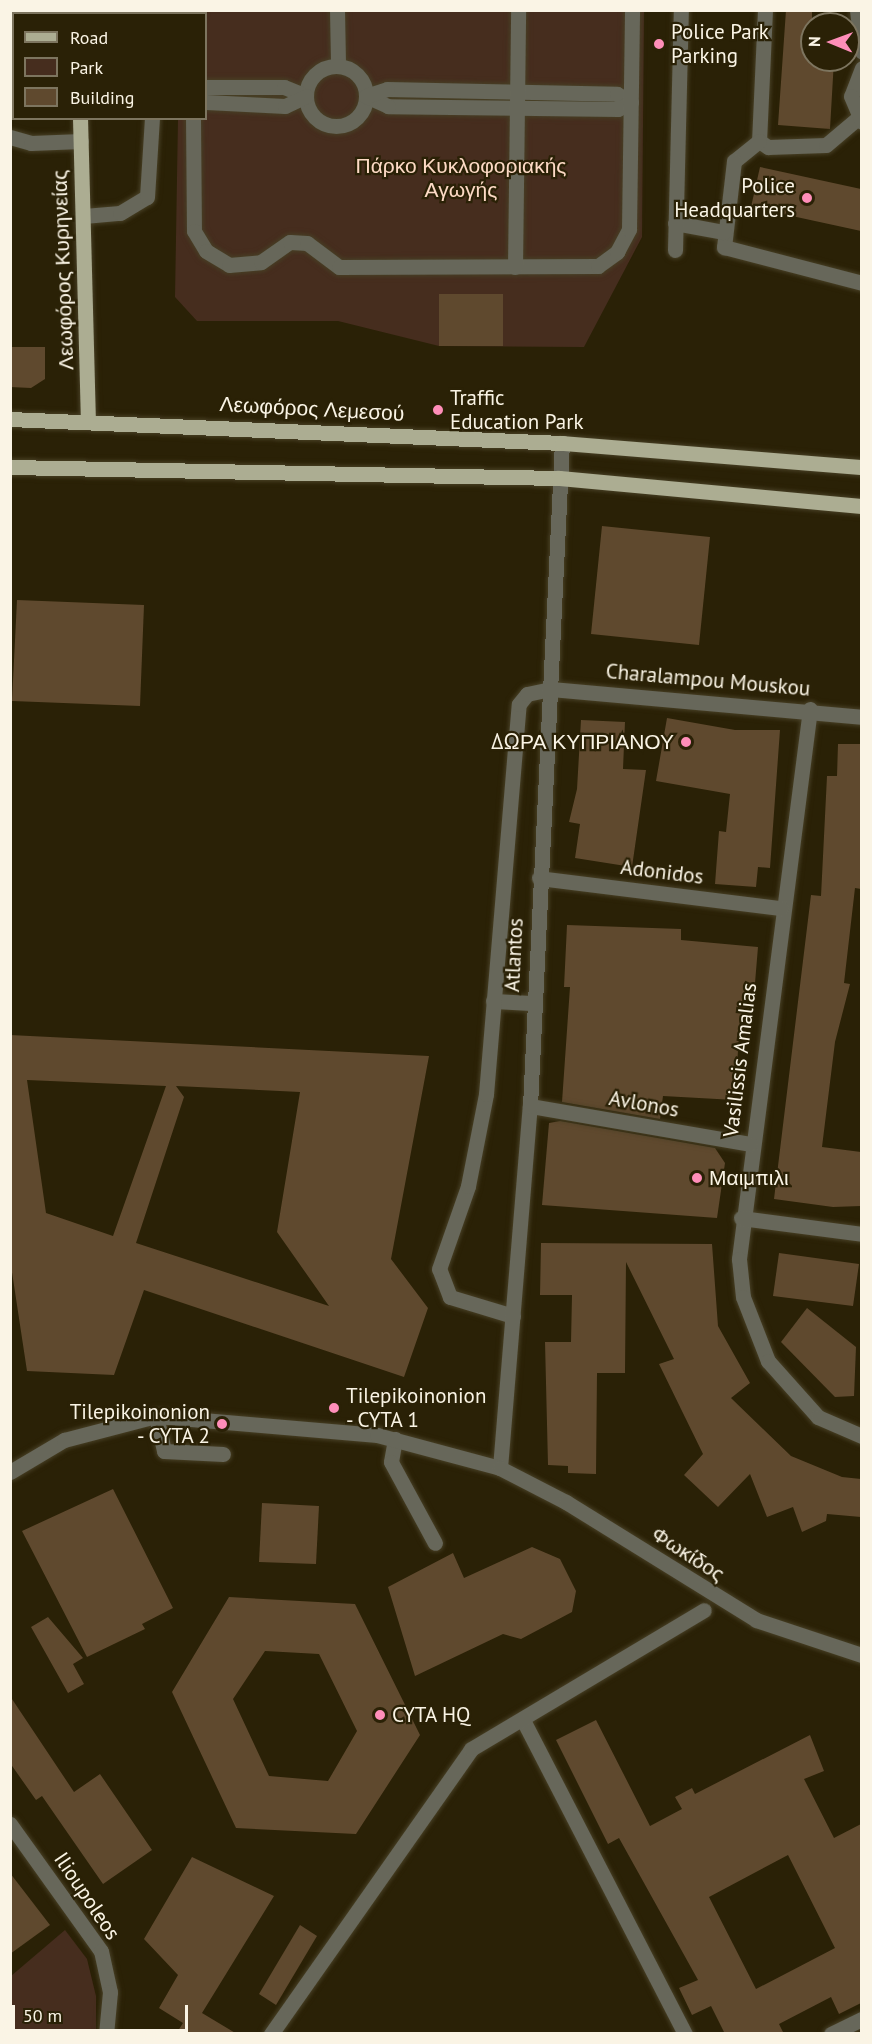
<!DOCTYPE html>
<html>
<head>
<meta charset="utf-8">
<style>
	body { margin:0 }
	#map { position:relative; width:872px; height:2044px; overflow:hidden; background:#2a2106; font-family:"PT Sans",sans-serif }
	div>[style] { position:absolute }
	.green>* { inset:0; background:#462d1e }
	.building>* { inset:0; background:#5f492e }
	.roads { filter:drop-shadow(0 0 2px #473f25) drop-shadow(0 0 2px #473f25) }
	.minor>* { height:15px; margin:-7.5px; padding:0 7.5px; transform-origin:7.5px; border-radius:7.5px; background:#67675a }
	.minor>.ring { margin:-7.5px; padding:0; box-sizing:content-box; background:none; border:15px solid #67675a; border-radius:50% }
	.major>* { height:15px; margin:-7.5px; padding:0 7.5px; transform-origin:7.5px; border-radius:7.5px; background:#acad92 }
	.dots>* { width:16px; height:16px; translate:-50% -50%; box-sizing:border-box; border:3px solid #2a2106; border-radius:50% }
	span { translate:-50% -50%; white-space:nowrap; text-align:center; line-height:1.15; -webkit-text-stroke:4.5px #2a2106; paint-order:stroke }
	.poi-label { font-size:21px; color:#faf4e5 }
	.left { translate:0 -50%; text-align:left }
	.right { translate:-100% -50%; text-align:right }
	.park-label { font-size:21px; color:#fddac5 }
	.street-label { font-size:21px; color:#faf4e5 }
	.frame { position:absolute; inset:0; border:12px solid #faf4e5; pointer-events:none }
	.legend { position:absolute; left:12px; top:12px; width:195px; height:108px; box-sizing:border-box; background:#2a2106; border:2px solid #7d755f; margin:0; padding:8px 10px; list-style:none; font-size:18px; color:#faf4e5 }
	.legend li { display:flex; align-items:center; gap:12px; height:30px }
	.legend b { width:30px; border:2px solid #7d755f }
	.north { position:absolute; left:800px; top:12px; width:60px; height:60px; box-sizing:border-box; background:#2a2106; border:2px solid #7d755f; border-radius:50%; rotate:271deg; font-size:16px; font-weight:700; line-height:24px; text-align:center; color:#faf4e5 }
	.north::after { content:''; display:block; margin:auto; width:21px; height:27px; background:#ff8eb9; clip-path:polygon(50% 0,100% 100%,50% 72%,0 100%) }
	.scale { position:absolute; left:12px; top:2005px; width:176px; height:27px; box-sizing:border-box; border:3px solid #faf4e5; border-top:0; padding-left:8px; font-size:18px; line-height:21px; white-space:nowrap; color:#faf4e5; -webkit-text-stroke:4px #2a2106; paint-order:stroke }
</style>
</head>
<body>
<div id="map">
	<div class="green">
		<div style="clip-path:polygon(180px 11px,644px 11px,642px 237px,584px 347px,439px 346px,338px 321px,197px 321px,175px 297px,178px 119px,206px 118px,206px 14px)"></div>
		<div style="clip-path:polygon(65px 1930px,87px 1959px,96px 1996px,96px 2033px,11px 2033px,11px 1976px)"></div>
	</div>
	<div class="building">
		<div style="clip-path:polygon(786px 10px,812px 10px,812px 60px,834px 60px,830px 129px,778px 125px)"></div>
		<div style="clip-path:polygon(760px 167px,861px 189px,861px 231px,751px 207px)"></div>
		<div style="clip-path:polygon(439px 294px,503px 294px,503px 346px,439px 346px)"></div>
		<div style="clip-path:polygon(10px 347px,45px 347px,45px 379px,31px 388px,10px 387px)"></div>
		<div style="clip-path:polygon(602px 526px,710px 537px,699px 645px,591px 634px)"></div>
		<div style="clip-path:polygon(17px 600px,144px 605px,140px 706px,12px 701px)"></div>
		<div style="clip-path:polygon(667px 718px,735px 730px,780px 730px,770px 868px,758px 867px,756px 887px,715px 884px,719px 831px,726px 832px,730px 794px,656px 781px)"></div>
		<div style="clip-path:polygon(581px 720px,625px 722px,623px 769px,646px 770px,632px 867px,575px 858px,580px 824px,569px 822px,577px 789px)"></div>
		<div style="clip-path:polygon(838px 744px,861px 744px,861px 889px,855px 888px,844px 983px,850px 984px,835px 1042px,822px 1147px,861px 1152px,861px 1206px,833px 1207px,774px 1199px,811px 895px,821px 896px,827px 776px,837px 776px)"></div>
		<div style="clip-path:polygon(567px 925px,681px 929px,681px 940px,758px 947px,752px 1019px,740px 1018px,735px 1100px,663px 1096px,660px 1119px,562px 1102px,570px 987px,564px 987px)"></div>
		<div style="clip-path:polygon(evenodd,10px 1035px,429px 1056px,391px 1259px,428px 1308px,404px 1377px,144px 1290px,114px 1375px,27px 1371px,10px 1259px,10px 1035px,27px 1080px,166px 1086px,113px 1236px,46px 1213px,27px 1080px,10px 1035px,176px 1086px,300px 1092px,277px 1232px,329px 1306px,136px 1243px,184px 1097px,176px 1086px)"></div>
		<div style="clip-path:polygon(560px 1121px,715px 1148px,725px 1163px,717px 1218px,542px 1205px,549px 1123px)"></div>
		<div style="clip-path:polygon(541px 1243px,712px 1244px,718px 1326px,750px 1383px,731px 1398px,791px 1456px,842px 1477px,861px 1479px,861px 1517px,827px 1514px,826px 1521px,802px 1532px,793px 1507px,767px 1517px,750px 1474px,718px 1507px,684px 1475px,703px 1454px,659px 1364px,674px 1359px,626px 1262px,625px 1373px,597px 1373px,596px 1474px,568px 1473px,568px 1466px,548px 1465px,545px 1342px,571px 1342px,572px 1295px,540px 1295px)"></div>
		<div style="clip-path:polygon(779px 1253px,859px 1264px,853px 1306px,773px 1296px)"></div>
		<div style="clip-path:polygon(807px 1308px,856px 1347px,854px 1396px,835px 1397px,781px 1342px)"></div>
		<div style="clip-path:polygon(113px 1489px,173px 1608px,142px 1624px,145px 1629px,87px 1657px,22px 1531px)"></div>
		<div style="clip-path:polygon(262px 1503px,319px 1506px,316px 1564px,259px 1562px)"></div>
		<div style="clip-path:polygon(532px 1547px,560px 1559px,576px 1591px,572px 1612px,521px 1639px,503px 1634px,415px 1676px,388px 1587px,453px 1553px,464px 1578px)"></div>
		<div style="clip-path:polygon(evenodd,229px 1597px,355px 1604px,420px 1735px,356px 1834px,236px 1828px,172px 1692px,229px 1597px,265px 1651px,319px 1654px,357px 1731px,328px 1781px,269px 1776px,233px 1699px,265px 1651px)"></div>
		<div style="clip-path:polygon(48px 1617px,83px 1658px,73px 1664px,84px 1684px,68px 1693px,31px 1627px)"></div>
		<div style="clip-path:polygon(10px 1696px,74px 1792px,100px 1774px,152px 1850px,103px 1884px,42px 1796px,36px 1800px,10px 1763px)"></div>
		<div style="clip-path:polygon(evenodd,596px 1720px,650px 1826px,682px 1809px,675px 1797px,692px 1788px,695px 1794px,810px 1735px,824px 1771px,804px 1779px,834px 1838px,861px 1824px,861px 2003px,839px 2014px,831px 1997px,779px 2024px,784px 2034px,725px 2034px,711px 2006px,692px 2015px,679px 1988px,698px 1980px,619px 1838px,608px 1844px,556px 1740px,596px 1720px,788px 1855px,835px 1948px,756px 1989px,709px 1897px,788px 1855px)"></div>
		<div style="clip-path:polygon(192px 1857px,274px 1896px,202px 2013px,237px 2034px,176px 2034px,183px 2023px,159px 2008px,178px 1975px,144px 1939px)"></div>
		<div style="clip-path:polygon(10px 1873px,50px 1925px,10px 1954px)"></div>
		<div style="clip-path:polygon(300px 1925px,317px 1936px,276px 2005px,259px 1994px)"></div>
	</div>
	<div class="roads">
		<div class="minor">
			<div style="left:337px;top:10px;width:53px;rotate:88.9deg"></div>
			<div style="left:765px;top:10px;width:131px;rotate:92.6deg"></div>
			<div style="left:759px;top:141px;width:11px;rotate:34deg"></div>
			<div style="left:768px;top:147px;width:58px;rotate:-2deg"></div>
			<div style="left:826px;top:145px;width:42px;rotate:-40.2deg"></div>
			<div style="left:857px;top:10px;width:42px;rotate:83.2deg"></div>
			<div style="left:153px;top:14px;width:4px;rotate:-90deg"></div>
			<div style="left:195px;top:14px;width:4px;rotate:-90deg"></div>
			<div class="ring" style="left:306px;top:66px;width:45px;height:45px"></div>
			<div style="left:862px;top:68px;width:30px;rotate:111deg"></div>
			<div style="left:851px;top:96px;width:28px;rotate:67deg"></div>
			<div style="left:206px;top:87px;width:78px"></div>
			<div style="left:284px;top:87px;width:24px;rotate:22deg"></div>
			<div style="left:387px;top:89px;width:230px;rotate:1.2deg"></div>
			<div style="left:617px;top:94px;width:16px;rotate:30deg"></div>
			<div style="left:631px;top:102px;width:15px;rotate:152deg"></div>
			<div style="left:618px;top:109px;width:230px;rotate:-179.3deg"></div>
			<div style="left:388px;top:106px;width:24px;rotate:-156deg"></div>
			<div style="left:366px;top:96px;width:22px;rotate:-18deg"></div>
			<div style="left:206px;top:102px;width:79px;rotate:2.9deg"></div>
			<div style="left:285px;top:106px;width:23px;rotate:-25deg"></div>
			<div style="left:193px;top:118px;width:113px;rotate:89.5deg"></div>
			<div style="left:194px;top:231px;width:23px;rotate:59deg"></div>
			<div style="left:206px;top:251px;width:27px;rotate:31deg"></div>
			<div style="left:229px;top:265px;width:32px;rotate:-5deg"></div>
			<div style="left:261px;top:262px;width:35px;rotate:-35deg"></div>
			<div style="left:290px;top:242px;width:17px;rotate:3deg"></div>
			<div style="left:307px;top:243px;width:40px;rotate:37deg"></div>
			<div style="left:339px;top:267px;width:259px;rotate:-0.2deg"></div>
			<div style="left:598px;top:266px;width:24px;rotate:-36deg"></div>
			<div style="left:617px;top:252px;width:26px;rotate:-62deg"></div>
			<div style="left:629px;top:229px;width:219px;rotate:-89.2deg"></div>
			<div style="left:10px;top:137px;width:22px;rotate:16deg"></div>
			<div style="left:31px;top:143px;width:50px;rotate:-2.3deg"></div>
			<div style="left:759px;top:141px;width:32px;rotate:141deg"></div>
			<div style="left:734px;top:161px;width:87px;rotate:96.6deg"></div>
			<div style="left:724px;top:247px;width:143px;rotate:14.6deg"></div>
			<div style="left:84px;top:216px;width:36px;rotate:-5deg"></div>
			<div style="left:120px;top:213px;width:31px;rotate:-31deg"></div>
			<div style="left:147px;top:197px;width:79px;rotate:-86.4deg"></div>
			<div style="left:675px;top:223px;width:50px;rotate:10.4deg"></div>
			<div style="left:675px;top:250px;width:240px;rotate:-88.6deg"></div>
			<div style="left:515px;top:267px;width:257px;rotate:-89.3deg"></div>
			<div style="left:810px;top:709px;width:555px;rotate:97.36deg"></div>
			<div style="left:739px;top:1259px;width:38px;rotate:84deg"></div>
			<div style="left:743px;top:1297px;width:69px;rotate:68.7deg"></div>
			<div style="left:768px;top:1361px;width:75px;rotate:48.2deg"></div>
			<div style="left:818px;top:1417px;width:48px;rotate:23.4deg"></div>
			<div style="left:539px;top:878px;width:244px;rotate:7.1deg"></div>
			<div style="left:493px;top:1001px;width:39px;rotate:3deg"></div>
			<div style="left:530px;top:1106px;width:223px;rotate:9.8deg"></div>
			<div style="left:741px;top:1218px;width:122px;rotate:7.5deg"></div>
			<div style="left:513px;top:1316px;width:66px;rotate:-163.2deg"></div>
			<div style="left:450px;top:1297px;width:30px;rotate:-111deg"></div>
			<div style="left:439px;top:1269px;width:88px;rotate:-70.7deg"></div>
			<div style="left:468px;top:1186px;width:94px;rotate:-78.9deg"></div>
			<div style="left:486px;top:1094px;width:391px;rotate:-85.2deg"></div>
			<div style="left:519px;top:704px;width:13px;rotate:-51deg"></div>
			<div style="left:527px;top:694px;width:24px;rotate:-12deg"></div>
			<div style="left:550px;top:689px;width:313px;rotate:5.1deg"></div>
			<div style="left:156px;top:1416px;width:36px;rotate:77deg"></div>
			<div style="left:164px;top:1451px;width:59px;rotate:2.9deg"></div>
			<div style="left:395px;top:1439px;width:23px;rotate:100deg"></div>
			<div style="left:391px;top:1462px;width:92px;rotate:61.5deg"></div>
			<div style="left:500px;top:1468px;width:363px;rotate:-85.3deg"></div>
			<div style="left:530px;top:1106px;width:664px;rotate:-87.24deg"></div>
			<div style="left:10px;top:1472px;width:63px;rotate:-30.7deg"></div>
			<div style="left:64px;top:1440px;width:95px;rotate:-14.6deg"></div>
			<div style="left:156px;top:1416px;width:222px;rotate:4.9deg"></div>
			<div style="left:377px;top:1435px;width:127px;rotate:15deg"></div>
			<div style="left:500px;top:1468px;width:74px;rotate:27.3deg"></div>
			<div style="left:566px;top:1502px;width:224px;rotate:31.8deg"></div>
			<div style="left:756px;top:1620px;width:112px;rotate:18.3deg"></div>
			<div style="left:523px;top:1720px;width:353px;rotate:62.7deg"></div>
			<div style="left:10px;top:1824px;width:156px;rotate:54.4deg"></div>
			<div style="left:101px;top:1951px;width:42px;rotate:77.6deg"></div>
			<div style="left:110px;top:1992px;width:42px;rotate:95.4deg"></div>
			<div style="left:271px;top:2034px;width:348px;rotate:-54.9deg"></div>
			<div style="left:471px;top:1749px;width:271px;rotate:-30.8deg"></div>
			<div style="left:831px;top:2034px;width:34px;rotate:-26deg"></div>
		</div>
		<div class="major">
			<div style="left:79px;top:10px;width:4px;rotate:90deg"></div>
			<div style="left:80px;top:118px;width:302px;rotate:88.5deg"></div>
			<div style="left:10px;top:419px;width:553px;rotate:2.49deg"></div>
			<div style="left:562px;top:443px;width:301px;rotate:4.6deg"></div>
			<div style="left:10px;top:467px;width:549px;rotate:1.15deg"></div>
			<div style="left:559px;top:478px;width:304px;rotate:5.3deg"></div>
		</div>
	</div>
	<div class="dots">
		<div style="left:659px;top:44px;background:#ff8eb9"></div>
		<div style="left:807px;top:198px;background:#ff8eb9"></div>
		<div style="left:438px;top:410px;background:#ff8eb9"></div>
		<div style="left:686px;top:742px;background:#ff8eb9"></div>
		<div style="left:697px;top:1178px;background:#ff8eb9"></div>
		<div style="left:334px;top:1408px;background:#ff8eb9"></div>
		<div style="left:222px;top:1424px;background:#ff8eb9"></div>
		<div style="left:380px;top:1715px;background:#ff8eb9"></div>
	</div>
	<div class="poi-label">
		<span class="left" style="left:671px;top:44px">Police Park<br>Parking</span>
		<span class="right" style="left:795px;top:198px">Police<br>Headquarters</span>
		<span class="left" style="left:450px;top:410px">Traffic<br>Education Park</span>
		<span class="right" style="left:674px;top:742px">ΔΩΡΑ ΚΥΠΡΙΑΝΟΥ</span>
		<span class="left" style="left:709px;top:1178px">Μαιμπιλι</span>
		<span class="left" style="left:346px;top:1408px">Tilepikoinonion<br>- CYTA 1</span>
		<span class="right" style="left:210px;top:1424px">Tilepikoinonion<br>- CYTA 2</span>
		<span class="left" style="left:392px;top:1715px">CYTA HQ</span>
	</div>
	<div class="park-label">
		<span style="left:461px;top:178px">Πάρκο Κυκλοφοριακής<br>Αγωγής</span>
	</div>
	<div class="street-label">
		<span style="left:63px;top:270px;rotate:-92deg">Λεωφόρος Κυρηνείας</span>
		<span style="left:312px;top:409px;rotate:3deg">Λεωφόρος Λεμεσού</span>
		<span style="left:708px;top:680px;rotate:5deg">Charalampou Mouskou</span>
		<span style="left:662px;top:872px;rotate:7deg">Adonidos</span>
		<span style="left:514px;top:955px;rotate:-87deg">Atlantos</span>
		<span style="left:740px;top:1060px;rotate:-83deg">Vasilissis Amalias</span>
		<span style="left:644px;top:1104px;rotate:10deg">Avlonos</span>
		<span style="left:688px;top:1554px;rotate:33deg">Φωκίδος</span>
		<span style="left:87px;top:1896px;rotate:56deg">Ilioupoleos</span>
	</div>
	<div class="frame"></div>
	<ul class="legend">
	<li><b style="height:8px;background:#acad92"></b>Road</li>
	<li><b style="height:16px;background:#462d1e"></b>Park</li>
	<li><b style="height:16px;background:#5f492e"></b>Building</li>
	</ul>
	<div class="north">N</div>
	<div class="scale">50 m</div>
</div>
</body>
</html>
